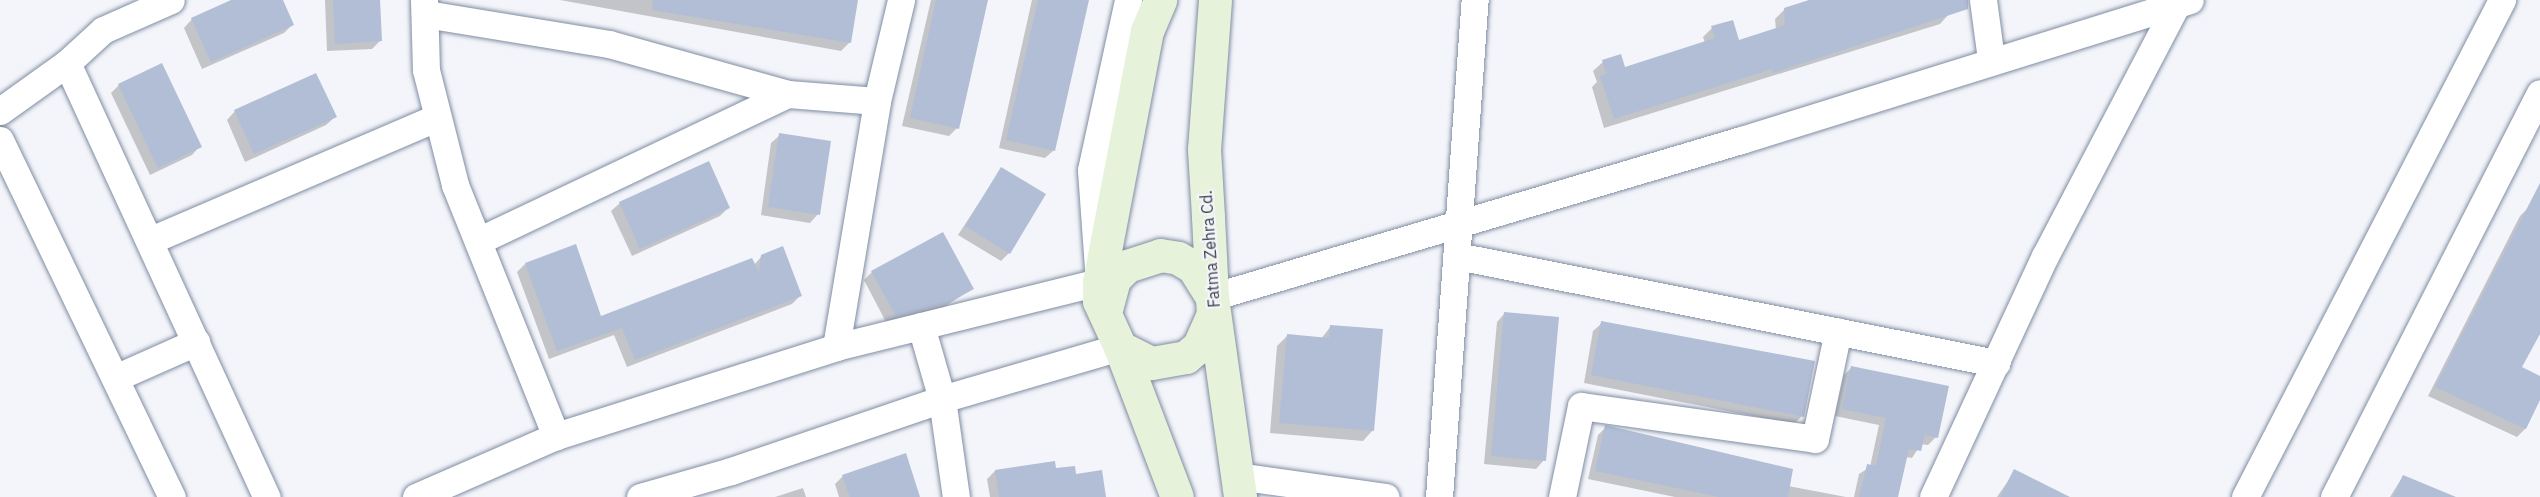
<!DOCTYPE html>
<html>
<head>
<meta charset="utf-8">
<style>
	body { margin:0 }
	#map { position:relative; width:2540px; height:497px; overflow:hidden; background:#f3f5fa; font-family:"IBM Plex Sans",sans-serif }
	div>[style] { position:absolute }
	.shadow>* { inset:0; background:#0003 }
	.building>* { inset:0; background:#b1bed6 }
	.roads { filter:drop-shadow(0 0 2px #808da3) drop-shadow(0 0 2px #808da3) }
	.minor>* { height:27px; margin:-13.5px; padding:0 13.5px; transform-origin:13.5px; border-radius:13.5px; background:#fff }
	.secondary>* { height:33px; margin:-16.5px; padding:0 16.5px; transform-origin:16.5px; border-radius:16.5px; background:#e6f2d9 }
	span { translate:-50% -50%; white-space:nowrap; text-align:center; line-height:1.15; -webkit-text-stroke:4.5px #f3f5fa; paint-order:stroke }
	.street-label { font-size:16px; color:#373c46 }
</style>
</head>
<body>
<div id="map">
	<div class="shadow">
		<div style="clip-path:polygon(235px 0,282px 0,293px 24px,284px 33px,202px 69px,184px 28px,192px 19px)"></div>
		<div style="clip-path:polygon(325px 0,378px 0,380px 41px,372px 49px,327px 51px)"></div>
		<div style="clip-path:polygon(560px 0,857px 0,850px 42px,841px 51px)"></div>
		<div style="clip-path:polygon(931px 0,986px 0,957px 128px,949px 136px,902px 126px)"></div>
		<div style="clip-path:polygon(1032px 0,1087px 0,1054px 150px,1045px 158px,999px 148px)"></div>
		<div style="clip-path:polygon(1814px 0,1944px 0,1949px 14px,1940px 24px,1604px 128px,1592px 87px,1597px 82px,1593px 71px,1603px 62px,1624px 69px,1705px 43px,1703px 37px,1712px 28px,1738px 42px,1776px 30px,1775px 19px,1785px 9px)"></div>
		<div style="clip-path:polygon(119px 85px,200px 146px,192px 155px,150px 175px,111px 93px)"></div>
		<div style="clip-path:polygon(235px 111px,335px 117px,326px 125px,245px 162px,227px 120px)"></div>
		<div style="clip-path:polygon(780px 135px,818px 214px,810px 223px,761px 215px,771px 143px)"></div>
		<div style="clip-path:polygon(1001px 169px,1009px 253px,1001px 261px,958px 235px)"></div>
		<div style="clip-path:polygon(620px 203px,728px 208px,720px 216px,632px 256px,611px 211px)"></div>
		<div style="clip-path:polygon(2528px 208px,2540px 214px,2540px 331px,2520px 368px,2540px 377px,2540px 397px,2525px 429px,2517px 437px,2428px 396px,2520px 216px)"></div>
		<div style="clip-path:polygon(762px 256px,800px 296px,792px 304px,627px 367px,614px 335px,549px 359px,517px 272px,525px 264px,601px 318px,754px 265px)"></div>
		<div style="clip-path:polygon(872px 272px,972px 289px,938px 311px,887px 324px,864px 280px)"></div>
		<div style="clip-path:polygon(1505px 313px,1544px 460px,1536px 469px,1484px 464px,1497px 322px)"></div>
		<div style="clip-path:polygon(1602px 323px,1802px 416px,1794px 424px,1584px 383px,1593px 331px)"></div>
		<div style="clip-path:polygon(1331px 326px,1373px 430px,1363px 441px,1270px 433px,1277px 346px,1287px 336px,1321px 339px)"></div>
		<div style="clip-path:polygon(1852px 367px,1936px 437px,1928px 445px,1921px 444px,1912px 458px,1906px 457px,1896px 497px,1854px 497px,1859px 474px,1870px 467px,1879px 425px,1835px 416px,1844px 375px)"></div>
		<div style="clip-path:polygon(1606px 427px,1788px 486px,1846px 497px,1675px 497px,1588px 479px,1598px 435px)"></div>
		<div style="clip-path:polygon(1055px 470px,1075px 476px,1104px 497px,990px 497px,987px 479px,995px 471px)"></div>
		<div style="clip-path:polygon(2015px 471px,2063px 497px,1997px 497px)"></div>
		<div style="clip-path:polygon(843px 476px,916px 497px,839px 497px,835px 484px)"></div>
		<div style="clip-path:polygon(2403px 476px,2452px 497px,2390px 497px)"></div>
		<div style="clip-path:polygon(803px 488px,806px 497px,775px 497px)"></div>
	</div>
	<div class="building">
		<div style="clip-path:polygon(231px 0,283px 0,294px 25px,211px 62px,191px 18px)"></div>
		<div style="clip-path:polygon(333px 0,380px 0,382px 41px,335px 44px)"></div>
		<div style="clip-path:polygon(653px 0,858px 0,851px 43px,652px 10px)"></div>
		<div style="clip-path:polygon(936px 0,988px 0,959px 129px,910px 118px)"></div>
		<div style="clip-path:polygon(1038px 0,1089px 0,1055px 151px,1006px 140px)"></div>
		<div style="clip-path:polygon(1809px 0,1968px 0,1968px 9px,1773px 73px,1772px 69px,1614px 119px,1600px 76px,1606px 74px,1602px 60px,1621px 54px,1625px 67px,1715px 38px,1711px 26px,1733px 20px,1739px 40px,1785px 25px,1784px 8px)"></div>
		<div style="clip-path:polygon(162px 63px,202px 147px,158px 168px,118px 84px)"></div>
		<div style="clip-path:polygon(316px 73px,337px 117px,254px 154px,234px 110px)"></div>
		<div style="clip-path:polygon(779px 133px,831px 141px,820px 215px,768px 207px)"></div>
		<div style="clip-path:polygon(709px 161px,730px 208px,640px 249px,619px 202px)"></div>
		<div style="clip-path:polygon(1001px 167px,1046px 194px,1010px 254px,965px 226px)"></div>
		<div style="clip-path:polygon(2540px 183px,2540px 334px,2522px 367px,2540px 376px,2540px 400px,2526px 429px,2435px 387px)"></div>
		<div style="clip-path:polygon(943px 232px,974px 289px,948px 303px,896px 316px,871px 271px)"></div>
		<div style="clip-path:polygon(576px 244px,601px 316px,752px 258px,759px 272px,761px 255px,783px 246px,802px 296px,635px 360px,622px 328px,557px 351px,525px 263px)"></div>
		<div style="clip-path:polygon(1504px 312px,1559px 317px,1546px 461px,1491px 456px)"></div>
		<div style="clip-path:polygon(1601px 321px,1815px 361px,1804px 417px,1591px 375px)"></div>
		<div style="clip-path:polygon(1330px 325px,1383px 329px,1374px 431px,1279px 423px,1287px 334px,1329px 338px)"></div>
		<div style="clip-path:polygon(1851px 366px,1949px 386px,1938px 438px,1925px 435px,1921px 451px,1909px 449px,1898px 497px,1859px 497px,1867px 464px,1876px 466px,1886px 418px,1842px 409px)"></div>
		<div style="clip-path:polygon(1605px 425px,1793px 469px,1788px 497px,1719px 497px,1595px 471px)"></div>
		<div style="clip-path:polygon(906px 453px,920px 497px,850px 497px,842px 475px)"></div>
		<div style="clip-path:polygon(1055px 461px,1056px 468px,1075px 466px,1076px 474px,1102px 470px,1106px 497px,999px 497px,995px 470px)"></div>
		<div style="clip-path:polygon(2014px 469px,2070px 497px,2000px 497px)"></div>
		<div style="clip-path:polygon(2403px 475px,2456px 497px,2393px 497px)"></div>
	</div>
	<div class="roads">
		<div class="minor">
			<div style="left:424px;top:0;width:70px;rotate:88.4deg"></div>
			<div style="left:426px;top:70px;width:119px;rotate:75.8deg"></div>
			<div style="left:455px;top:185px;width:271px;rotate:68.1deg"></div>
			<div style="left:1983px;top:0;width:60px;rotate:82.3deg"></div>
			<div style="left:426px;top:14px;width:185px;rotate:9.3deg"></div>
			<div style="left:609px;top:44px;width:186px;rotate:15.6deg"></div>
			<div style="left:788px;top:94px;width:89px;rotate:4.5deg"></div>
			<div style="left:67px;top:63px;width:478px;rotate:65.3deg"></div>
			<div style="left:0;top:111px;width:82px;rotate:-35.6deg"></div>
			<div style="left:67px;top:63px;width:49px;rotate:-42.5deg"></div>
			<div style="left:103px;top:30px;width:74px;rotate:-23.8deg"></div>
			<div style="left:0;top:140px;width:396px;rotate:64.3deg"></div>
			<div style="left:151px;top:240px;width:309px;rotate:-23.2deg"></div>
			<div style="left:478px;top:241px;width:343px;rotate:-25.4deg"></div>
			<div style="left:1457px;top:256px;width:550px;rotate:11.23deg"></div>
			<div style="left:1212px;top:297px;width:552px;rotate:-16.53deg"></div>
			<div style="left:1741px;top:140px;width:470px;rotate:-17.3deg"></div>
			<div style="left:921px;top:326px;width:76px;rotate:74deg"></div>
			<div style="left:942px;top:399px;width:99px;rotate:81.9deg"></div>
			<div style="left:836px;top:347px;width:249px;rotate:-80.5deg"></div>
			<div style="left:877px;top:101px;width:104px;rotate:-76.6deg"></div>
			<div style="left:115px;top:378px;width:89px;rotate:-24deg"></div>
			<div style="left:1237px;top:476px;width:150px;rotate:8deg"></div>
			<div style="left:416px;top:497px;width:153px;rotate:-23.5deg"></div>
			<div style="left:556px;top:436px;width:294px;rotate:-17.6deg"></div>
			<div style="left:836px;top:347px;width:271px;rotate:-13.9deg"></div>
			<div style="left:1099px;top:282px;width:112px;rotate:-94.1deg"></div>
			<div style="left:1091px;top:170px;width:174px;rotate:-77.7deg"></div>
			<div style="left:640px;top:497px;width:95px;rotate:-15.9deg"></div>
			<div style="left:731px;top:471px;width:223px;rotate:-18.8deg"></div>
			<div style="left:942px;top:399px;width:185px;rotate:-16.3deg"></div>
			<div style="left:1439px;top:497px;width:498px;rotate:-85.9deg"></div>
			<div style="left:1562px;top:497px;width:93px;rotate:-78.2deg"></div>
			<div style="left:1581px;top:406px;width:236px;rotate:8deg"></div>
			<div style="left:1815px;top:439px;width:110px;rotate:-78deg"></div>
			<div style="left:1933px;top:497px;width:266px;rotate:-65.1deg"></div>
			<div style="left:2045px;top:256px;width:289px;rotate:-62.4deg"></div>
			<div style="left:2245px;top:497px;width:560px;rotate:-62.66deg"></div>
			<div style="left:2334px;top:497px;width:453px;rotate:-63deg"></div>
		</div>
		<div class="secondary">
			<div style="left:1215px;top:0;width:149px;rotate:94.2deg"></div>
			<div style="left:1204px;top:149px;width:68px;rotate:86.6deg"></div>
			<div style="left:1208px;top:217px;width:80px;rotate:87.1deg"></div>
			<div style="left:1212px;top:297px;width:202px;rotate:82deg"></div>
			<div style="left:1105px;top:313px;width:35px;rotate:-75deg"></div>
			<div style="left:1114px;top:279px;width:18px;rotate:-45deg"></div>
			<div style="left:1127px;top:266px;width:35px;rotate:-18deg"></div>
			<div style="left:1160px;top:255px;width:18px;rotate:9deg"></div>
			<div style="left:1178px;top:258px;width:17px;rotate:31deg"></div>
			<div style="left:1193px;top:267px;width:36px;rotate:58deg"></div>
			<div style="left:1212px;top:297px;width:17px;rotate:87deg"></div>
			<div style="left:1213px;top:314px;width:35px;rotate:114deg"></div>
			<div style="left:1199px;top:346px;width:17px;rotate:140deg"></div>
			<div style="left:1186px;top:357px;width:36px;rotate:170deg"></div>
			<div style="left:1151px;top:363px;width:35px;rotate:-153deg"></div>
			<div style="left:1120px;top:347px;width:51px;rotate:-114.5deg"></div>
			<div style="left:1099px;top:301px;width:19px;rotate:-90deg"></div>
			<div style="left:1099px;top:282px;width:256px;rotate:-79.2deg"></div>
			<div style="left:1147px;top:31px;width:34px;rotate:-67deg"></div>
			<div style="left:1120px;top:347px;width:160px;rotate:69.2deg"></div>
		</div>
	</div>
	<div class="street-label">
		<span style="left:1210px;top:249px;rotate:-94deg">Fatma Zehra Cd.</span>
	</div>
</div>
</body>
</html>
